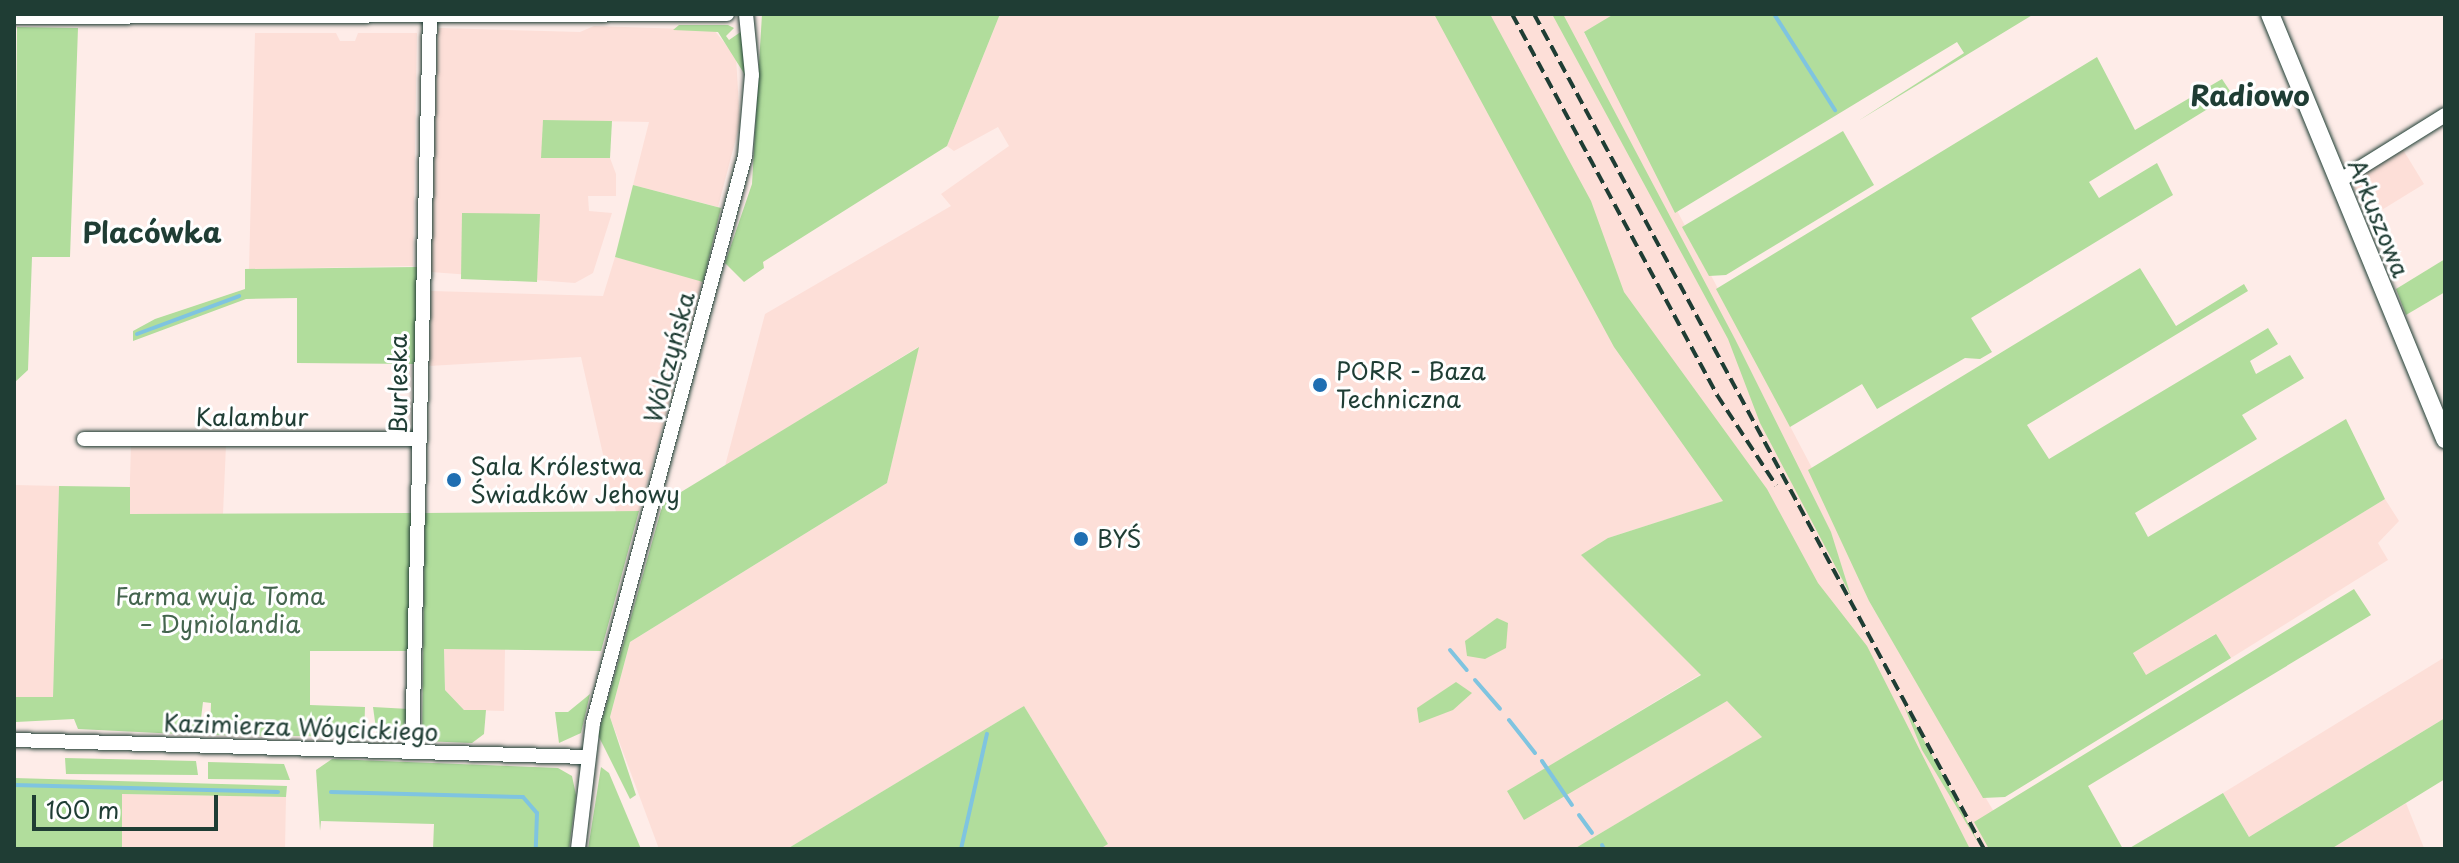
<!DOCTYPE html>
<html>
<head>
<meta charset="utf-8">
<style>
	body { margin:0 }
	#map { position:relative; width:2459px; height:863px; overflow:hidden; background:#feece8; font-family:"Playpen Sans",sans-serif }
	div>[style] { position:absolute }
	.built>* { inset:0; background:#fddfd8 }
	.green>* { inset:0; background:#b1dd9c }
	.stream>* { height:4px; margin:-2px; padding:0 2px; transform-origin:2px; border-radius:2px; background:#7fc4e0 }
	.roads { filter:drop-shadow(0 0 2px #1f3d34) drop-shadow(0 0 2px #1f3d34) }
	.minor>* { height:14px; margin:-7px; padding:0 7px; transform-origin:7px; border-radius:7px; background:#fff }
	.major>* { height:18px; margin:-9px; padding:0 9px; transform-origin:9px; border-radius:9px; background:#fff }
	.rail>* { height:4px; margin-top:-2px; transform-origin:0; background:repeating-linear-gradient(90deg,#1f3d34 0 12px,transparent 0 18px) }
	.dots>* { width:22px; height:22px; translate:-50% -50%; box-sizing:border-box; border:4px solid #fff; border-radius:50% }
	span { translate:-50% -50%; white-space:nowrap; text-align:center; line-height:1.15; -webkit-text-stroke:6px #fff; paint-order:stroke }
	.street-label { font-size:24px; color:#1f3d34 }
	.poi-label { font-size:24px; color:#1f3d34 }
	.left { translate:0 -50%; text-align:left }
	.park-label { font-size:24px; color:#44654e }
	.quarter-label { font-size:28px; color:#1f3d34; font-weight:700 }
	.frame { position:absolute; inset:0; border:16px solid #1f3d34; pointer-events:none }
	.scale { position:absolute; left:32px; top:795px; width:186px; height:36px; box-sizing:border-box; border:4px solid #1f3d34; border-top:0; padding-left:10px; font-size:24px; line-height:28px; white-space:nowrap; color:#1f3d34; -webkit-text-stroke:6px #fff; paint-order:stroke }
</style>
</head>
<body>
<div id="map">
	<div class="built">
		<div style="clip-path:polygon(1000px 14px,1614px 14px,1584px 33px,1812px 468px,1869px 601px,2016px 849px,1937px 849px,1724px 501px,1608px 538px,1701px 674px,1508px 791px,1524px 819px,1727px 701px,1763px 737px,1574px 849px,1100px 849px,1108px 844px,1024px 706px,787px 849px,659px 849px,610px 717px,630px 642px,887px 483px,918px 347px,725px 466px,765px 314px,951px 206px,941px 194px,1009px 146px,998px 127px,954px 151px,947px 146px)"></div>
		<div style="clip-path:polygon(594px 26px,714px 30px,736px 57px,740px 123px,718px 207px,633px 185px,649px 122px,543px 120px,542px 158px,610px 158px,616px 174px,616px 196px,588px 196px,589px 211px,612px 213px,593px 273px,575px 283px,431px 272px,438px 28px,580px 32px)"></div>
		<div style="clip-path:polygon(255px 33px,336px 33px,340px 41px,355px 41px,358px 33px,417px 33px,413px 266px,249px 269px)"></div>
		<div style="clip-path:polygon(2402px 148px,2424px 184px,2367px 219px,2351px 179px)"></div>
		<div style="clip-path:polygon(615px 257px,703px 280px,639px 511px,616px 512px,581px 357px,429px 366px,431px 291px,603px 296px)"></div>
		<div style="clip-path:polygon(131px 444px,226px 445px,223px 514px,129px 514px)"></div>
		<div style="clip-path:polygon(14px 485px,59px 486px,53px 698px,14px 697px)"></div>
		<div style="clip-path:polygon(2385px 499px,2399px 521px,2378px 543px,2388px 560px,2231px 658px,2215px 634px,2146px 676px,2133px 652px)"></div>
		<div style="clip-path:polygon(444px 649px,505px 649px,504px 711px,464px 710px,445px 690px)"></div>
		<div style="clip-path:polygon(2445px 657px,2445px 718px,2249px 837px,2223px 793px)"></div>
		<div style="clip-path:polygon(122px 794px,286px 797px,285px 849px,122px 849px)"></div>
		<div style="clip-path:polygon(2406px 803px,2424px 848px,2331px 849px)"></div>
	</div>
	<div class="green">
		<div style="clip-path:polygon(762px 14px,1000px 14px,947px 146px,763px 262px,764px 268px,744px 282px,725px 263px,752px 184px)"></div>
		<div style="clip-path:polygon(1434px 14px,1490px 14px,1591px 201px,1624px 292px,1767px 489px,1818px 583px,1867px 646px,1970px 849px,1574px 849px,1762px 737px,1727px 701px,1524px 820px,1507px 791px,1701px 675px,1581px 555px,1608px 538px,1723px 501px,1614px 347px)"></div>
		<div style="clip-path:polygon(1552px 14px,1563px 14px,1735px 339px,1831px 532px,1851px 596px,1760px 423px,1728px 339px)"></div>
		<div style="clip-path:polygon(1614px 14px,2034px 14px,1858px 121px,1964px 53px,1957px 42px,1675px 213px,1584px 32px)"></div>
		<div style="clip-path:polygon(679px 25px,728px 25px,734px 28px,726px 36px,729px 40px,742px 31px,745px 75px,718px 32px,673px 30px)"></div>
		<div style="clip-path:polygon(17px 27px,78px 28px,70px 257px,32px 257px,28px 370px,14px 383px)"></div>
		<div style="clip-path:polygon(2097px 57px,2135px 130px,2222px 79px,2232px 94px,2089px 182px,2099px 198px,2157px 163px,2173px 195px,1971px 318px,1992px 352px,1980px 359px,1965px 358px,1877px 409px,1862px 384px,1790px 427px,1716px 289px)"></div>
		<div style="clip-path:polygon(543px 120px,612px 121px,610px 158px,541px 158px)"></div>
		<div style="clip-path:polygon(1843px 131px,1874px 185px,1726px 275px,1709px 276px,1682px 227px)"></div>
		<div style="clip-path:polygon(633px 185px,721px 208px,703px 282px,615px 257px)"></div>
		<div style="clip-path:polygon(462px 213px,540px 214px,537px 282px,461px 279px)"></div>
		<div style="clip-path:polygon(2445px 259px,2445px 292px,2406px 315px,2396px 289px)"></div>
		<div style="clip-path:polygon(417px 267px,416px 364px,297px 363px,297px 298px,246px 299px,133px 341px,133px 331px,155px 319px,245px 289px,245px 269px)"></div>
		<div style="clip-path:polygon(2140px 268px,2176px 326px,2244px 284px,2248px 291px,2027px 425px,2049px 459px,2268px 328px,2278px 344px,2250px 361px,2256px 374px,2290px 355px,2304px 378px,2242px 415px,2257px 439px,2135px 513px,2148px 537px,2346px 419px,2385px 499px,2133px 653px,2146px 675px,2216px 634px,2231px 658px,2005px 797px,1983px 798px,1869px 601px,1808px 470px)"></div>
		<div style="clip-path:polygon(919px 347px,887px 483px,630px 642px,610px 717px,636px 795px,630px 799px,598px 735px,663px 503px)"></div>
		<div style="clip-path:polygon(59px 486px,130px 487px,130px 514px,413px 513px,410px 651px,310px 651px,310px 705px,365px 707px,364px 737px,210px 735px,211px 703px,203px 702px,199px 735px,78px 729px,74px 719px,16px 722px,16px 697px,53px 697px)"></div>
		<div style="clip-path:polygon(639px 511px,601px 651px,444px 649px,445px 690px,464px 710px,486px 710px,484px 734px,472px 743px,422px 741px,425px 513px)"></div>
		<div style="clip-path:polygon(2354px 589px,2371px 615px,2088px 786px,2123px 849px,1989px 849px,1974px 822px)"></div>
		<div style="clip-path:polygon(1497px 618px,1508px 623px,1506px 648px,1485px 659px,1467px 656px,1465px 641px)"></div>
		<div style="clip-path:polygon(1456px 682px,1472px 693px,1453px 710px,1419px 723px,1417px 708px)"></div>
		<div style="clip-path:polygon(590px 694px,581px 733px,559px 743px,555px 712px,568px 712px)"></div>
		<div style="clip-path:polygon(1024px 706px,1108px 844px,1100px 849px,787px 849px)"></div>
		<div style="clip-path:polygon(1904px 706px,1919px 731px,1982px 849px,1922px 750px)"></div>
		<div style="clip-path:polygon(373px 707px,409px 709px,400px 737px,377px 736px)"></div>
		<div style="clip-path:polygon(2445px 718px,2445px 779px,2331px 849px,2128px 849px,2223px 793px,2249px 837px)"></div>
		<div style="clip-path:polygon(65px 758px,196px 761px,198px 775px,66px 774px)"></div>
		<div style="clip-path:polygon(332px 759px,558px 768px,572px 776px,576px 795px,569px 849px,433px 849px,434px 824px,321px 821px,320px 831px,316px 770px)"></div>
		<div style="clip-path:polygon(208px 762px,284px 764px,290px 780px,208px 779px)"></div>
		<div style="clip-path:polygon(601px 767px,609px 773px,641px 849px,588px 849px)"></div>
		<div style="clip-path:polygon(14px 778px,287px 786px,286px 797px,122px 794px,122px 849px,14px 849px)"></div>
	</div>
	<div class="stream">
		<div style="left:1734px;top:14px;width:10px"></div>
		<div style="left:1774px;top:14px;width:114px;rotate:57.6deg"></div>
		<div style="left:137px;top:334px;width:109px;rotate:-20.4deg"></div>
		<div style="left:1450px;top:650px;width:26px;rotate:50deg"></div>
		<div style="left:1475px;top:680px;width:38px;rotate:49deg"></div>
		<div style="left:1509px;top:720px;width:42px;rotate:51.8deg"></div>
		<div style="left:1542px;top:761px;width:53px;rotate:55.7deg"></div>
		<div style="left:14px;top:785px;width:264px;rotate:1.5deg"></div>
		<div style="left:331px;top:792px;width:192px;rotate:1.5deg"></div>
		<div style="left:523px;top:797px;width:21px;rotate:49deg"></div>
		<div style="left:537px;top:813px;width:36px;rotate:92deg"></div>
		<div style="left:1579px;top:815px;width:22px;rotate:54deg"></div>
		<div style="left:1602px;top:845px;width:4px;rotate:63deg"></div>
		<div style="left:961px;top:849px;width:118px;rotate:-77.3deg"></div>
	</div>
	<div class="roads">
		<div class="minor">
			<div style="left:14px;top:17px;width:713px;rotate:-0.24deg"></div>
			<div style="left:2339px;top:181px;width:125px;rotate:-31.9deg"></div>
			<div style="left:84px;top:439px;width:336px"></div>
			<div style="left:14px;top:740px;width:573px;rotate:1.7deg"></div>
			<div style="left:412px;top:751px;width:735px;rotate:-88.6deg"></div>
			<div style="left:578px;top:849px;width:127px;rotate:-83.2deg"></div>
			<div style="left:593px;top:723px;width:587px;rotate:-74.99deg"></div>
			<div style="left:745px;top:156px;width:81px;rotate:-85.1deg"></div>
			<div style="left:752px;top:75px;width:61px;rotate:-95.6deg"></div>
		</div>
		<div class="major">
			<div style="left:2270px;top:14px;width:460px;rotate:67.6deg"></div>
		</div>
	</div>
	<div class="rail">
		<div style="left:1512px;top:14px;width:433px;rotate:61.7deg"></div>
		<div style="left:1717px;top:395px;width:108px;rotate:56.8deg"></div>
		<div style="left:1534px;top:14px;width:949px;rotate:61.68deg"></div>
	</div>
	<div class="dots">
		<div style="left:1320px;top:385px;background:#1f6fb2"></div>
		<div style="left:454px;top:480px;background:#1f6fb2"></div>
		<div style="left:1081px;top:539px;background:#1f6fb2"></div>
	</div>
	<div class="street-label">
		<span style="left:2379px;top:218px;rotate:68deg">Arkuszowa</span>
		<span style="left:669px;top:357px;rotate:-75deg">Wólczyńska</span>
		<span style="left:398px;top:384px;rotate:-90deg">Burleska</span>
		<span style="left:252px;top:417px">Kalambur</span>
		<span style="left:301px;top:727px;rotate:2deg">Kazimierza Wóycickiego</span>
	</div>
	<div class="poi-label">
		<span class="left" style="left:1336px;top:385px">PORR - Baza<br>Techniczna</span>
		<span class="left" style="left:470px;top:480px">Sala Królestwa<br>Świadków Jehowy</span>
		<span class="left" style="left:1097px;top:539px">BYŚ</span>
	</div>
	<div class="park-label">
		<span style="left:220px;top:610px">Farma wuja Toma<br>– Dyniolandia</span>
	</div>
	<div class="quarter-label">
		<span style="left:2250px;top:95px">Radiowo</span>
		<span style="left:152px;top:232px">Placówka</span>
	</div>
	<div class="frame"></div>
	<div class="scale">100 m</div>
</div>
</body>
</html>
